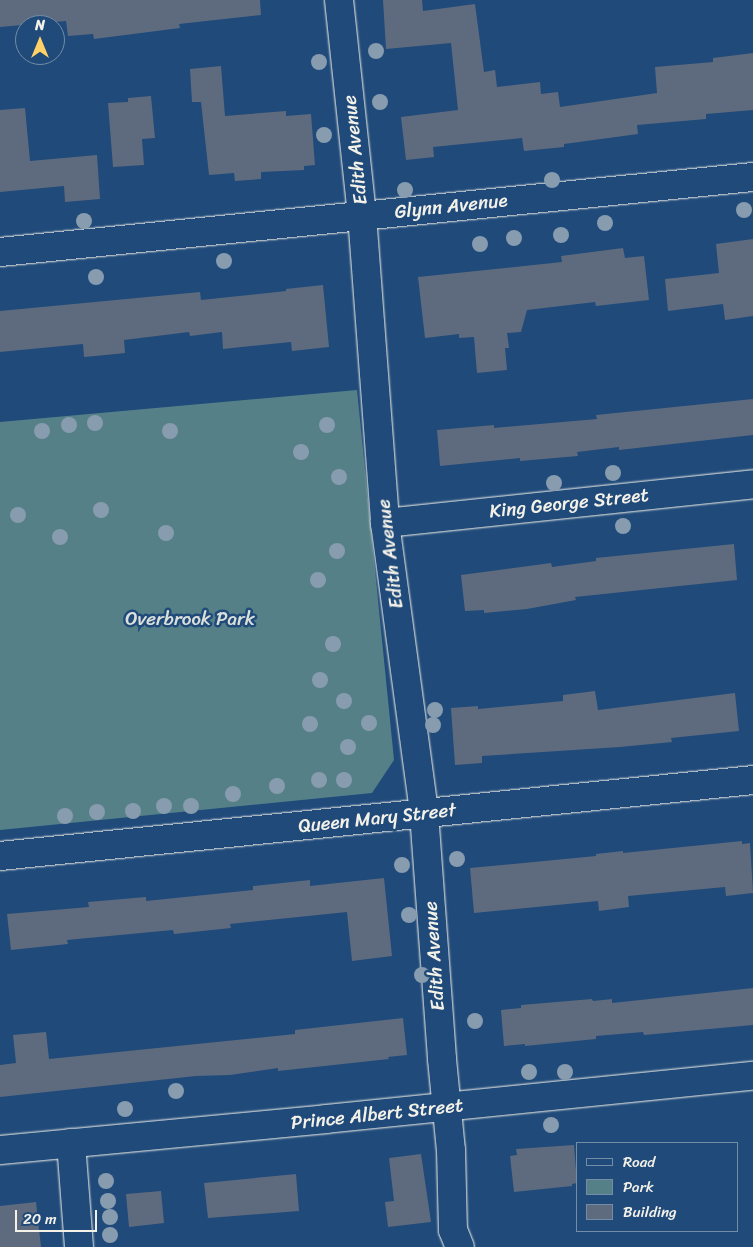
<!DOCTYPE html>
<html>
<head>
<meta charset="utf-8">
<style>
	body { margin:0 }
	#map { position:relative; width:753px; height:1247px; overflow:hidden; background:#1f4a7a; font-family:Sriracha,sans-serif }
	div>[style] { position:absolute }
	.green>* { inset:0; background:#568088 }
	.building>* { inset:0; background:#5e6b7e }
	.roads { filter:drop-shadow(0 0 1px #f4f1e8) drop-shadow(0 0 1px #f4f1e8) }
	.street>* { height:28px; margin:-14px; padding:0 14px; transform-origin:14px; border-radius:14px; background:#1f4a7a }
	.trees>* { width:16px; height:16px; margin:-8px; border-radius:50%; background:#879caf }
	span { translate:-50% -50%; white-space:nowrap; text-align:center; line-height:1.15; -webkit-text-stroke:5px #1f4a7a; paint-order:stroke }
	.street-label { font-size:19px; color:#f4f1e8 }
	.park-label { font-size:19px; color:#dce0da }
	.legend { position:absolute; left:576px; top:1142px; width:162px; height:90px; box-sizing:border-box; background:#1f4a7a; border:1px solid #748da6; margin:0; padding:6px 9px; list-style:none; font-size:15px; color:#f4f1e8 }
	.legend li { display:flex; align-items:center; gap:10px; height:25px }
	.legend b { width:25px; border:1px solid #748da6 }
	.north { position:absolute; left:15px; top:15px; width:50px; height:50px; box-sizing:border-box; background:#1f4a7a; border:1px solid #748da6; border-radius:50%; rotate:0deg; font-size:14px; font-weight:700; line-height:20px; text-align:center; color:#f4f1e8 }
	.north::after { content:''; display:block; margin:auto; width:18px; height:22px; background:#ffd166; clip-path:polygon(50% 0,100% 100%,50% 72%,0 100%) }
	.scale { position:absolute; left:15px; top:1210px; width:82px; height:22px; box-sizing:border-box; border:2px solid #f4f1e8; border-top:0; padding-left:6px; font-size:15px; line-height:18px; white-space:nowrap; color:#f4f1e8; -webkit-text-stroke:4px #1f4a7a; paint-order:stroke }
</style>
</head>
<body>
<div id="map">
	<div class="green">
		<div style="clip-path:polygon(357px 390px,394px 760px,372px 793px,0 830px,0 422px)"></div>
	</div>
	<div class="building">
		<div style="clip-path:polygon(0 0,260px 0,261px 15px,179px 24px,180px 28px,94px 39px,93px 34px,68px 36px,66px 21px,0 27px)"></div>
		<div style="clip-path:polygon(383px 0,422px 0,423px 11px,475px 4px,484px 72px,495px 70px,497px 87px,540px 82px,541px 94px,558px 92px,560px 107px,657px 93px,655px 67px,713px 62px,713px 58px,753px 53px,753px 110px,706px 114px,706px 119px,637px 125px,638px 134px,564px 144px,564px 147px,524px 151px,522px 138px,433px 147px,434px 157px,406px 160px,401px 117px,458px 110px,451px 43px,386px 49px)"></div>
		<div style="clip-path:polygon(221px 66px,225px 116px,286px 111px,286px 116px,311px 114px,315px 165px,304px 166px,304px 170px,261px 172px,261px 179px,235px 181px,234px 173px,209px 175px,201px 102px,192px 102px,190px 69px)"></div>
		<div style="clip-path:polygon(151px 96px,155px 138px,142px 139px,144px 165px,113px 167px,108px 103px,128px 102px,128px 98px)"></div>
		<div style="clip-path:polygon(25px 108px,30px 161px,97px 155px,100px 199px,65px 202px,64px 186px,0 192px,0 110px)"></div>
		<div style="clip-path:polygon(753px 239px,753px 316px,725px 320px,723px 304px,668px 311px,665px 279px,719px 273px,716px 244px)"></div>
		<div style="clip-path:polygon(623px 248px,625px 258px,644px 256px,649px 300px,596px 306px,595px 302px,527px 310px,521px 332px,507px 333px,509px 348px,505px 348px,507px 370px,477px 373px,474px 337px,459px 338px,459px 334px,425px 338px,418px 277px,562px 262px,561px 256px)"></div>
		<div style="clip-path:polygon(323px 285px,329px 347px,292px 351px,291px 342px,223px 349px,222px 332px,190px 336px,189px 332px,124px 340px,125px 353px,106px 355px,84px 357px,83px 344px,0 352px,0 311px,200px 292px,201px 300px,286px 291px,286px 289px)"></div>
		<div style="clip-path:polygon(753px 399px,753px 435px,619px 450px,619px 447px,577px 452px,578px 456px,520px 461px,520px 458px,440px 466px,437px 430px,494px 425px,494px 428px,597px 419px,596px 415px)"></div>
		<div style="clip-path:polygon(734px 544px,737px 580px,575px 597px,576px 600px,527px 609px,484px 613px,484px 610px,465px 611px,461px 575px,551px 563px,552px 567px,596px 561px,596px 558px)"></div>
		<div style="clip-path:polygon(595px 691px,598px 710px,735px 693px,739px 731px,671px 738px,672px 742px,620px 747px,482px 756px,482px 763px,455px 765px,451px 708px,478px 706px,478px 709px,563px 701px,563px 695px)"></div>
		<div style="clip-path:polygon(742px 841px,742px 844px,750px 843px,753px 893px,726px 896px,725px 887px,628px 896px,629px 907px,599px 911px,598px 901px,474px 913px,470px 868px,596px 856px,596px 854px,623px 851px,623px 853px)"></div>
		<div style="clip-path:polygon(384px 878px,392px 956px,352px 961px,347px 912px,230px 924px,231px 928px,174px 934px,173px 930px,67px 940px,68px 944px,11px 950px,7px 914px,89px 907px,88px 902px,146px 897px,146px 901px,253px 890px,253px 886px,310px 880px,310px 886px)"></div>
		<div style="clip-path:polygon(753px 988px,753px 1025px,644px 1035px,643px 1032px,596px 1036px,596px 1039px,525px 1046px,525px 1044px,504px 1046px,501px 1010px,521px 1008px,521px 1005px,592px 999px,593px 1001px,612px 999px,612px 1003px)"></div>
		<div style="clip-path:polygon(403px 1018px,407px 1055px,388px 1057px,389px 1059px,278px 1071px,278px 1068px,230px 1075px,196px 1076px,0 1097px,0 1065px,16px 1063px,13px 1035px,46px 1032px,49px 1059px,295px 1034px,295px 1030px)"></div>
		<div style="clip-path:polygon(574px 1145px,577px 1183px,572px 1184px,572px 1186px,514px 1192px,510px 1156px,517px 1155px,516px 1149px)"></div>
		<div style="clip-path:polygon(421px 1154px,431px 1222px,388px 1227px,385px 1202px,394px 1201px,389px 1158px)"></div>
		<div style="clip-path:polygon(296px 1174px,299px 1211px,208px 1218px,204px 1183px)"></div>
		<div style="clip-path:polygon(161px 1191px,164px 1223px,129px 1227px,126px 1194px)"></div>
		<div style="clip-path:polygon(36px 1202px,41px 1247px,0 1247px,0 1206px)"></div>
	</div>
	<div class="roads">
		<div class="street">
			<div style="left:339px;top:0;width:216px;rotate:83.9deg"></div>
			<div style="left:362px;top:215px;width:309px;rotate:85.7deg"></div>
			<div style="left:385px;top:523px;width:293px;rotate:82.3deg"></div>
			<div style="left:424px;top:813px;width:247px;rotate:85.8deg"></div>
			<div style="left:442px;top:1059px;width:91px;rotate:84.4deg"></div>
			<div style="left:451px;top:1150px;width:80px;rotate:88.6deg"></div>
			<div style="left:453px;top:1230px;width:18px;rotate:68deg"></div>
			<div style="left:0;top:252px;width:757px;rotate:-5.69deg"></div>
			<div style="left:385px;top:523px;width:370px;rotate:-6deg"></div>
			<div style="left:0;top:856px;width:757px;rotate:-5.76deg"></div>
			<div style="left:71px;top:1143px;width:104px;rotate:85.6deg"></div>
			<div style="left:0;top:1150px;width:327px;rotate:-5.4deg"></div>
			<div style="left:326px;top:1119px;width:429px;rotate:-5.8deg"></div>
		</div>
	</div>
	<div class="trees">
		<div style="left:376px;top:51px"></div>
		<div style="left:319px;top:62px"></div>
		<div style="left:380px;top:102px"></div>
		<div style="left:324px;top:135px"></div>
		<div style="left:552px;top:180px"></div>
		<div style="left:405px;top:190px"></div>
		<div style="left:744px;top:210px"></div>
		<div style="left:84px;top:221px"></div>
		<div style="left:605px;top:223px"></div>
		<div style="left:561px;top:235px"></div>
		<div style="left:514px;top:238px"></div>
		<div style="left:480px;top:244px"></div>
		<div style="left:224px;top:261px"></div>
		<div style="left:96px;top:277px"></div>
		<div style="left:95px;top:423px"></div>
		<div style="left:69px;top:425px"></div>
		<div style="left:327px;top:425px"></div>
		<div style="left:42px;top:431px"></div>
		<div style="left:170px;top:431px"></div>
		<div style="left:301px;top:452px"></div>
		<div style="left:613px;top:473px"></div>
		<div style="left:339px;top:477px"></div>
		<div style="left:554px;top:483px"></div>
		<div style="left:101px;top:510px"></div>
		<div style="left:18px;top:515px"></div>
		<div style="left:623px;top:526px"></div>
		<div style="left:166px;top:533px"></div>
		<div style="left:60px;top:537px"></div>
		<div style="left:337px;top:551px"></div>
		<div style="left:318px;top:580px"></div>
		<div style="left:333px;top:644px"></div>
		<div style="left:320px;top:680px"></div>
		<div style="left:344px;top:701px"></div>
		<div style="left:435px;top:710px"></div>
		<div style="left:369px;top:723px"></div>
		<div style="left:310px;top:724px"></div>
		<div style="left:433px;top:725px"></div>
		<div style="left:348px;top:747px"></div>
		<div style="left:319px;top:780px"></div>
		<div style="left:344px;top:780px"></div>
		<div style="left:277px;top:786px"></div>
		<div style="left:233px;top:794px"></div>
		<div style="left:164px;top:806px"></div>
		<div style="left:191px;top:806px"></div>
		<div style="left:133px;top:811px"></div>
		<div style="left:97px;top:812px"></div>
		<div style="left:65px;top:816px"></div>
		<div style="left:457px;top:859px"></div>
		<div style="left:402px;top:865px"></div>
		<div style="left:409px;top:915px"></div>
		<div style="left:422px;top:975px"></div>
		<div style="left:475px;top:1021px"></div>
		<div style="left:529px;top:1072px"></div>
		<div style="left:565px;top:1072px"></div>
		<div style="left:176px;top:1091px"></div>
		<div style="left:125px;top:1109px"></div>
		<div style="left:551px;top:1125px"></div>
		<div style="left:106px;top:1181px"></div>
		<div style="left:108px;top:1201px"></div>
		<div style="left:110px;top:1217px"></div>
		<div style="left:110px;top:1235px"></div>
	</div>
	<div class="street-label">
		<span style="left:355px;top:150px;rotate:-96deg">Edith Avenue</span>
		<span style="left:451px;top:206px;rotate:-6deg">Glynn Avenue</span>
		<span style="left:569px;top:503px;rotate:-6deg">King George Street</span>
		<span style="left:390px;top:554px;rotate:-97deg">Edith Avenue</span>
		<span style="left:377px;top:818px;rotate:-6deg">Queen Mary Street</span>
		<span style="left:434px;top:956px;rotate:-94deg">Edith Avenue</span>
		<span style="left:377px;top:1114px;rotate:-6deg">Prince Albert Street</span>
	</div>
	<div class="park-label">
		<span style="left:190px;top:619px">Overbrook Park</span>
	</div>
	<ul class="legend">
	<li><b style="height:6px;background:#1f4a7a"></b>Road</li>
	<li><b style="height:14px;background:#568088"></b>Park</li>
	<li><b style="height:14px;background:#5e6b7e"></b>Building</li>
	</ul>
	<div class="north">N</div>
	<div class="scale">20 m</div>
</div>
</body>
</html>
